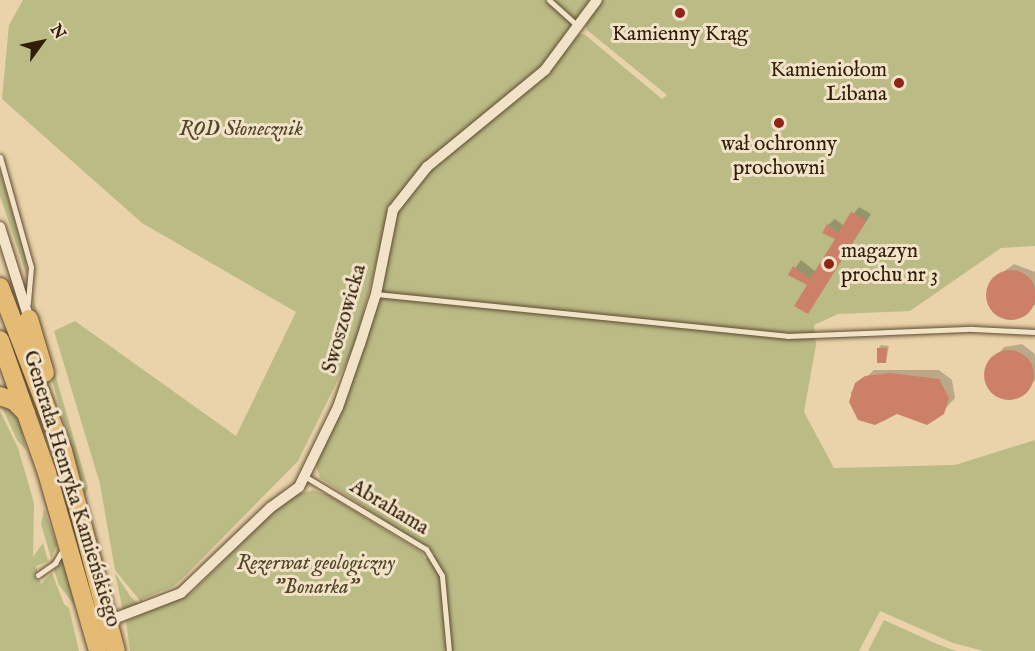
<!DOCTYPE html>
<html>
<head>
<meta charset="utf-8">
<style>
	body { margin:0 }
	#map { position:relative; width:1035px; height:651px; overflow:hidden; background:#ead3aa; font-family:"IM FELL English",serif }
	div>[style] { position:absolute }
	.green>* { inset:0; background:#bbbb86 }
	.shadow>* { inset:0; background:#0003 }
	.building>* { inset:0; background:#cc8068 }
	.round { border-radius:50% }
	.roads { filter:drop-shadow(0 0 2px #5e4b30) drop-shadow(0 0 2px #5e4b30) }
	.service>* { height:5px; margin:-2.5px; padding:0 2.5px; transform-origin:2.5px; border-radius:2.5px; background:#f1e2c8 }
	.minor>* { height:10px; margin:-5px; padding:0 5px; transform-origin:5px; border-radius:5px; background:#f1e2c8 }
	.primary>* { height:18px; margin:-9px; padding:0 9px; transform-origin:9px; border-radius:9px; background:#e5ba75 }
	.dots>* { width:16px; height:16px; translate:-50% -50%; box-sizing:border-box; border:3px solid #f1e2c8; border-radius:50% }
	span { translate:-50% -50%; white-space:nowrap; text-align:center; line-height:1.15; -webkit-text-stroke:6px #f1e2c8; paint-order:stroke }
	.poi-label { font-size:21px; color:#301e08 }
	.right { translate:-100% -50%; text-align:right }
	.left { translate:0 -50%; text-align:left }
	.park-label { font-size:21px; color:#534528; font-style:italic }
	.street-label { font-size:21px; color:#301e08 }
	.north { position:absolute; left:12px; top:12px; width:60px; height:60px; -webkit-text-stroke:4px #f1e2c8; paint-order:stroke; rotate:57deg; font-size:16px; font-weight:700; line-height:24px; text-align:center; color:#301e08 }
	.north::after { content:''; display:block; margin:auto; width:21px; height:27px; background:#301e08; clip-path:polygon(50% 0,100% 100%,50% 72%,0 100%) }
</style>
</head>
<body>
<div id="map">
	<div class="green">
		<div style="clip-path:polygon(23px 0,594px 0,548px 61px,412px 180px,380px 249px,355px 345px,298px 461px,186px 575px,174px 586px,142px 599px,142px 603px,115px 570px,100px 484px,54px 331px,75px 321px,236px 436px,296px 312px,142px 223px,2px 99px,9px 25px)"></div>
		<div style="clip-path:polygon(600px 0,1035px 0,1035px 246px,1001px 248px,910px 311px,838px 314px,814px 325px,816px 345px,804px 412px,834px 468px,955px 465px,1035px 440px,1035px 651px,984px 651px,953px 643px,880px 611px,859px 651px,130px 651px,126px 621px,190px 594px,281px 504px,297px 494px,313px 490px,328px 495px,421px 552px,425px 559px,435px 554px,320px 478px,316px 465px,345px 398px,398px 208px,416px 184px,466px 136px,522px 96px,577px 34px,584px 34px,662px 99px,667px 95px,587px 30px,585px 21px)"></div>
		<div style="clip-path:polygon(0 170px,26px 260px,27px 276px,0 196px)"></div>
		<div style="clip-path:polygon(32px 294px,88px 488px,85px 496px,35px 320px)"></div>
		<div style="clip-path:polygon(0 403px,18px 412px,26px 450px,17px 440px)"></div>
		<div style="clip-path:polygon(0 411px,18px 448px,34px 503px,33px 557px,43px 543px,48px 561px,36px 566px,41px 584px,52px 573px,64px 604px,69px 608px,79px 651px,0 651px)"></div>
		<div style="clip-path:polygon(44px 509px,57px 545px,51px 558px,41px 524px)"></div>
		<div style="clip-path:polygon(63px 561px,75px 606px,59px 585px,54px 570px)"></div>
		<div style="clip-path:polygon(115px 573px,130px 596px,139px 605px,123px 611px)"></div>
		<div style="clip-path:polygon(884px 620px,937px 644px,956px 651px,868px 651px)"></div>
	</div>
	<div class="shadow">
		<div style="clip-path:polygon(650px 28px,660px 38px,656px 42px,645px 33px)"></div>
		<div style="clip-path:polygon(859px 207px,871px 214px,808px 313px,809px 284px,790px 275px,801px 260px,816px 272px,837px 238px,828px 225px,835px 219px,844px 226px)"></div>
		<div style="clip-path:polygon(1014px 264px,1035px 272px,1035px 305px,1015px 319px,997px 315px,987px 299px,991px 281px)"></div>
		<div style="clip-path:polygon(1022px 344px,1035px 354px,1035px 380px,1021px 396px,1003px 398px,988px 387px,986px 369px,1004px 347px)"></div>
		<div style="clip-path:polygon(881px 345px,889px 346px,886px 361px,878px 349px)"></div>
		<div style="clip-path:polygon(874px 370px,939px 370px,952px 380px,955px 398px,935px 420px,927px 423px,896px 413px,884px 421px,866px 422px,851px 402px,851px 392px)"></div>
	</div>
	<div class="building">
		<div style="clip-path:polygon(648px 28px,660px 39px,656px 44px,643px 33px)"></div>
		<div style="clip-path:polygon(851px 212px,866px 221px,808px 314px,794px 306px,807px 285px,788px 275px,793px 266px,810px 279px,835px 239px,822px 233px,827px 224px,838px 233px)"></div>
		<div class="round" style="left:986px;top:270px;width:50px;height:50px"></div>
		<div style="clip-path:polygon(877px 348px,887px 348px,886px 363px,877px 363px)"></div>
		<div class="round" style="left:984px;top:350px;width:50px;height:50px"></div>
		<div style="clip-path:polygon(890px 373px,939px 379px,949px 398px,944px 414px,927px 425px,897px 414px,875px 425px,858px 420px,849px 402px,855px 383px,865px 376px)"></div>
	</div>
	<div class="roads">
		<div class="service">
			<div style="left:549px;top:0;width:38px;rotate:42deg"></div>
			<div style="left:0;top:157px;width:114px;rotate:74.3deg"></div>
			<div style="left:31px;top:267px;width:37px;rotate:95deg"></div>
			<div style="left:376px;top:294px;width:413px;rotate:5.8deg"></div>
			<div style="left:787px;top:336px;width:186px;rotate:-2.2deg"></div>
			<div style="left:973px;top:329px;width:62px;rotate:2.8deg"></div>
			<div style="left:306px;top:477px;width:140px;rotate:31deg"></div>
			<div style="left:426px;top:549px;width:31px;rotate:59deg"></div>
			<div style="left:442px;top:576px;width:75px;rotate:84.7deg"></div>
			<div style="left:38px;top:575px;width:21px;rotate:-35deg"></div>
			<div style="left:55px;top:563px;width:16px;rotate:-60deg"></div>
		</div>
		<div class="minor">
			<div style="left:0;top:227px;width:96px;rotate:72.5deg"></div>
			<div style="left:108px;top:621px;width:78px;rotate:-21deg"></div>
			<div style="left:181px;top:593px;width:123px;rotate:-43.7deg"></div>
			<div style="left:270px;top:508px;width:36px;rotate:-36deg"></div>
			<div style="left:299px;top:487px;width:89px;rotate:-64deg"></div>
			<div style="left:338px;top:407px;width:67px;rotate:-70.8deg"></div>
			<div style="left:360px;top:344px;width:52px;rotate:-72.3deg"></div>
			<div style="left:376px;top:294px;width:86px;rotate:-78.6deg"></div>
			<div style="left:393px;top:210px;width:55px;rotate:-51.7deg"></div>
			<div style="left:427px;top:167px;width:153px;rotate:-39.4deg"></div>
			<div style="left:545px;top:70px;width:87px;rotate:-53.4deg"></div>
		</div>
		<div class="primary">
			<div style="left:0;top:287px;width:176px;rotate:69deg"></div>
			<div style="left:63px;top:451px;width:207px;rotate:75.2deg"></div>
			<div style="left:29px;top:319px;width:56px;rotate:73.5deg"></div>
			<div style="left:0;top:340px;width:141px;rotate:70.5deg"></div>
			<div style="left:47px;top:473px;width:185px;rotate:74deg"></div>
			<div style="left:0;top:396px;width:15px;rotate:20deg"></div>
			<div style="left:14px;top:401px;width:17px;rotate:45deg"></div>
		</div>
	</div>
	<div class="dots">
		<div style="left:680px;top:13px;background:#8f2418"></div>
		<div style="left:899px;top:83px;background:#8f2418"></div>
		<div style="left:779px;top:123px;background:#8f2418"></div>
		<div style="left:829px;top:264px;background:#8f2418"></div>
	</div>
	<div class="poi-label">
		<span style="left:680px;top:35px">Kamienny Krąg</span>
		<span class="right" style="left:887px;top:83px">Kamieniołom<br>Libana</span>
		<span style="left:779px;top:157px">wał ochronny<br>prochowni</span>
		<span class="left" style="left:841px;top:264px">magazyn<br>prochu nr 3</span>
	</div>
	<div class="park-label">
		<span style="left:241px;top:130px">ROD Słonecznik</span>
		<span style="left:316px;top:576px">Rezerwat geologiczny<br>"Bonarka"</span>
	</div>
	<div class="street-label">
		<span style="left:345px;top:319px;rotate:-74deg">Swoszowicka</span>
		<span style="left:71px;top:489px;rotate:73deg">Generała Henryka Kamieńskiego</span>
		<span style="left:389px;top:508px;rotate:31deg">Abrahama</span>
	</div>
	<div class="north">N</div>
</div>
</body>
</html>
